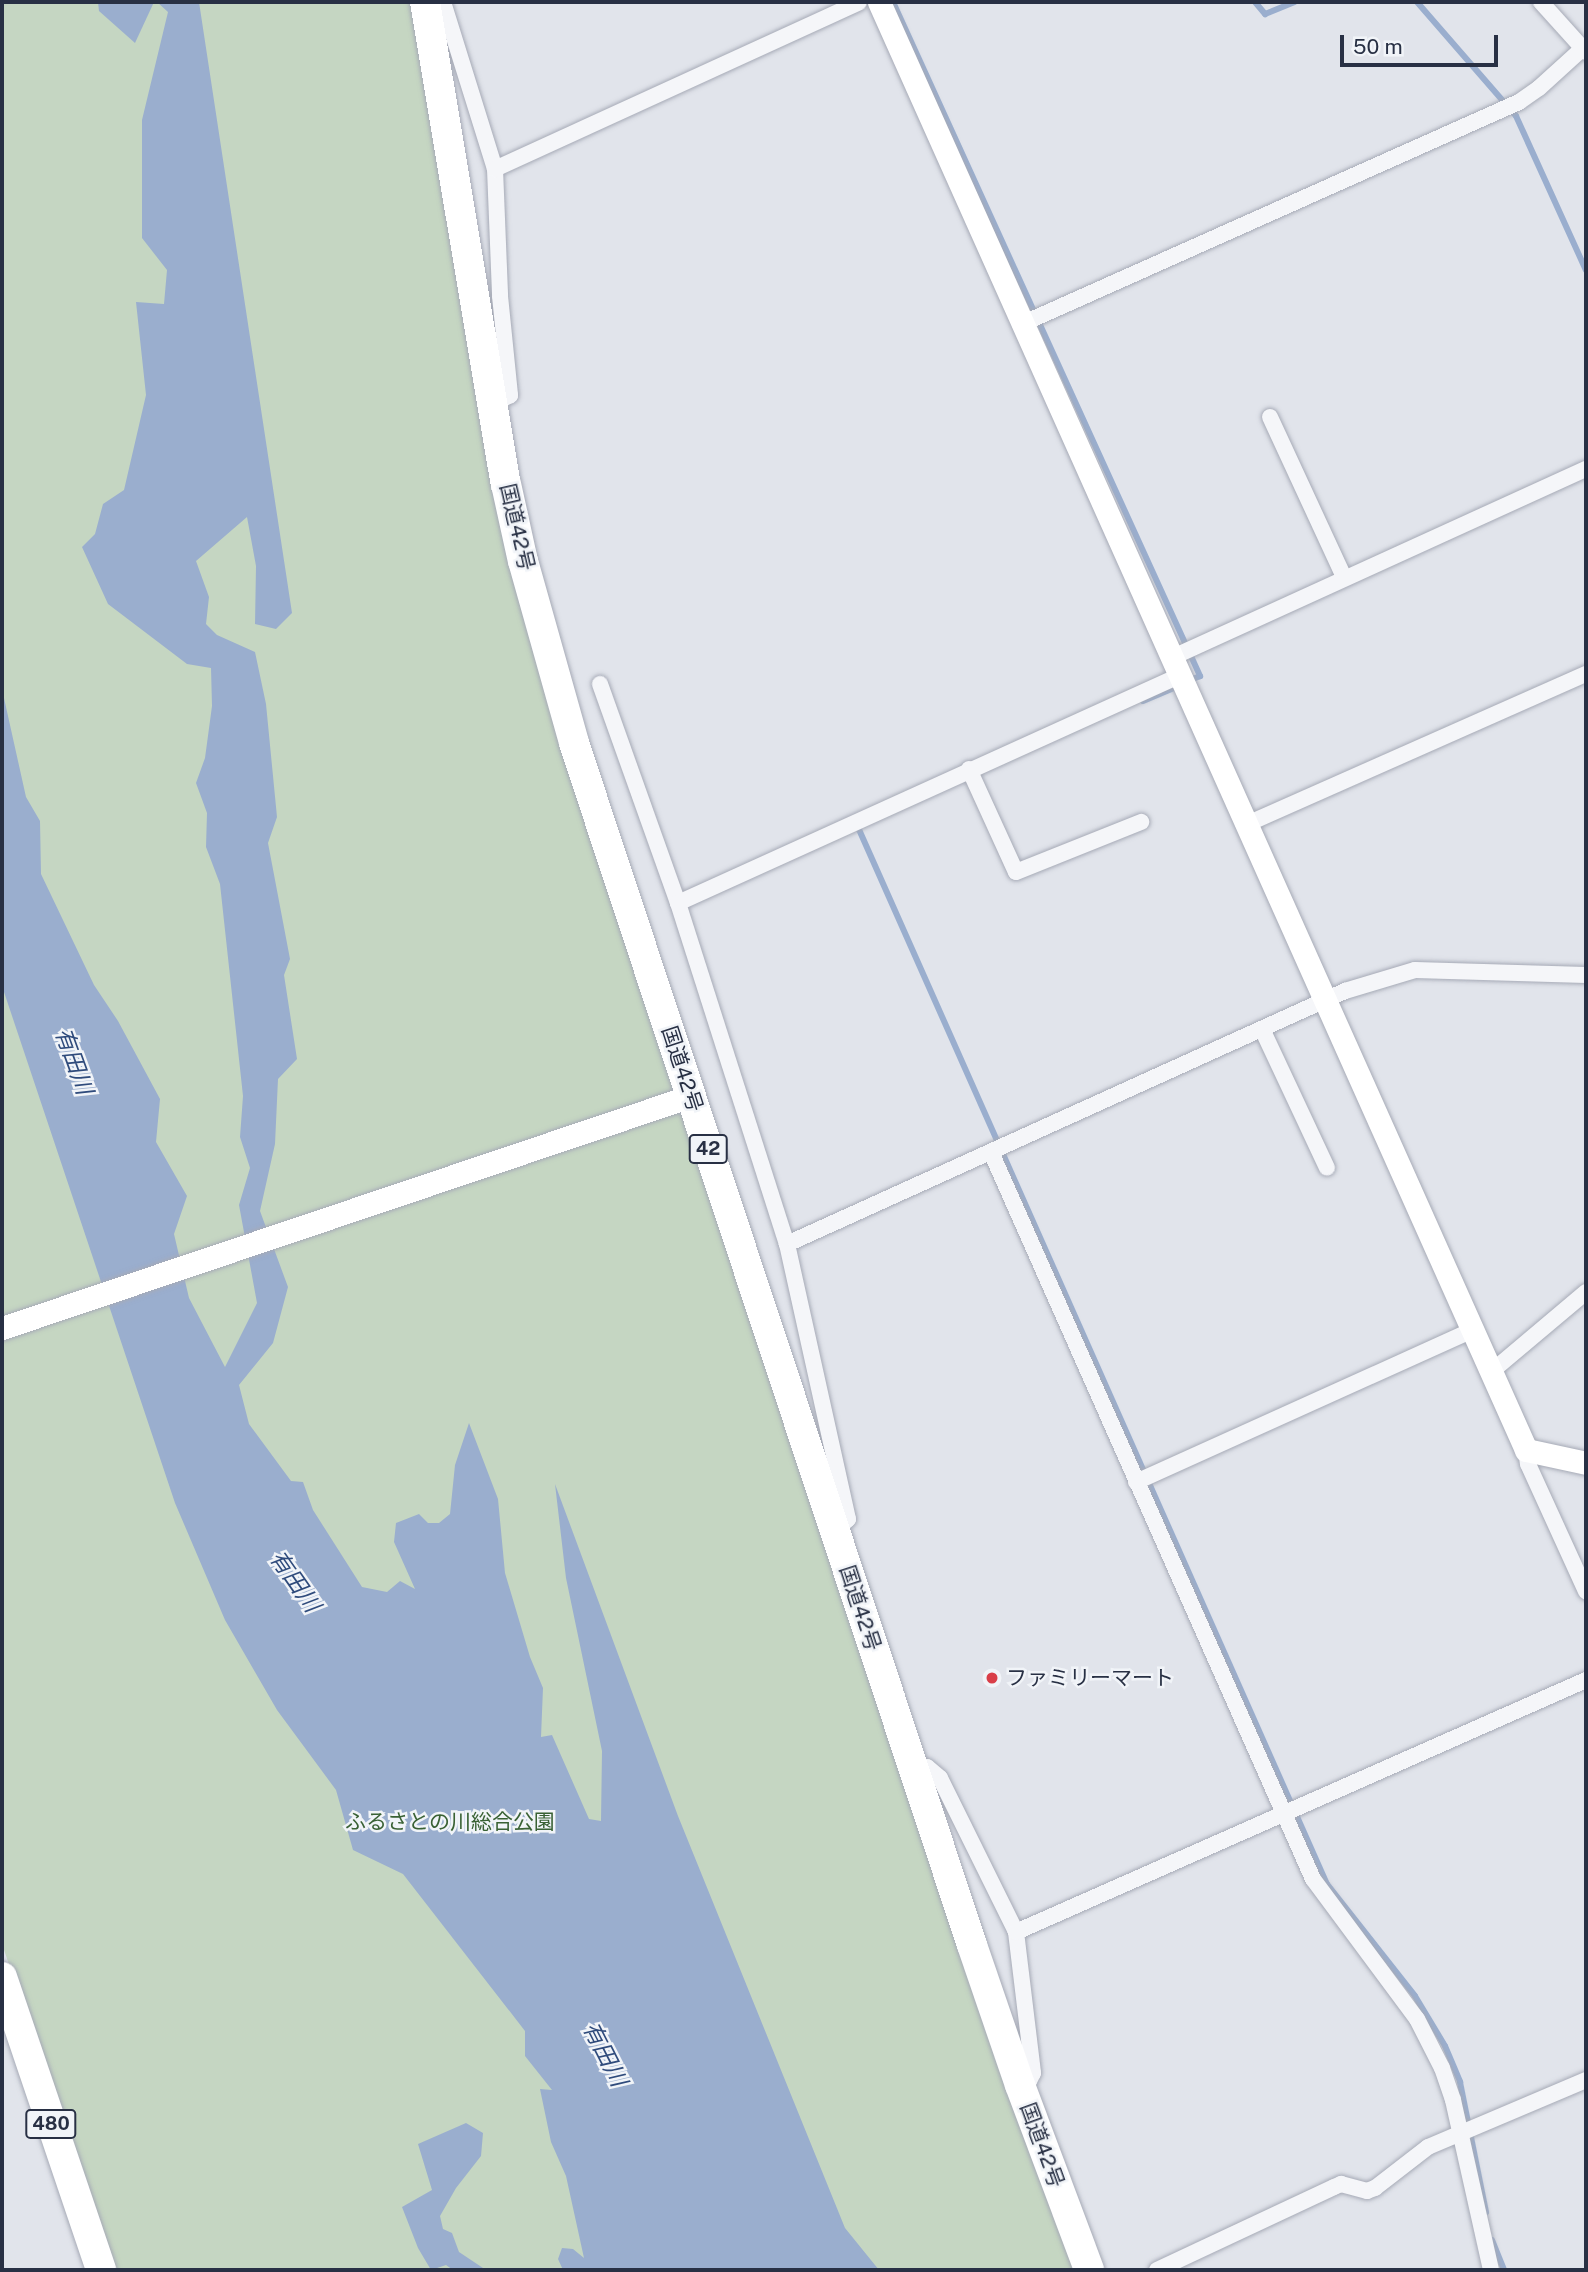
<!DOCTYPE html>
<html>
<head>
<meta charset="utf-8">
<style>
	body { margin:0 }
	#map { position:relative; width:1588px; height:2272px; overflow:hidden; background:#e1e4eb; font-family:"Public Sans","Noto Sans JP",sans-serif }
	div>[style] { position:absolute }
	.green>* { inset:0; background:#c5d6c2 }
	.water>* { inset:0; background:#9aaece }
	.stream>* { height:6px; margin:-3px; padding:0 3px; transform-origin:3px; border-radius:3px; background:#9aaece }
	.roads { filter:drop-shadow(0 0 2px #a6aab6) drop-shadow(0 0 2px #a6aab6) }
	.street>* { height:16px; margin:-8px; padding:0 8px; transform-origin:8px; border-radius:8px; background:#f5f6f9 }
	.secondary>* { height:23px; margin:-11.5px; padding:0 11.5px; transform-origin:11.5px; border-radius:11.5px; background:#fff }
	.highway>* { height:30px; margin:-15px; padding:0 15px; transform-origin:15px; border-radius:15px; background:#fff }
	.dots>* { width:19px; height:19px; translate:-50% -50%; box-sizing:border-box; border:4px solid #f1f4f8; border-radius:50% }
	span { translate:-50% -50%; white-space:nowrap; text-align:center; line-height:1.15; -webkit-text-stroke:5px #f1f4f8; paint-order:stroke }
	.shield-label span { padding:2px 5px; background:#f1f4f8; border:2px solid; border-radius:5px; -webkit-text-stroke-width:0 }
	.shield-label { font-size:19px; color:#283044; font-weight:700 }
	.street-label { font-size:21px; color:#283044 }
	.poi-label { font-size:21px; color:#283044 }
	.left { translate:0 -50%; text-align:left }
	.park-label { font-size:21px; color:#396134 }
	.water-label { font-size:23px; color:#2f4b7c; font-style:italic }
	.frame { position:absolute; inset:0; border:4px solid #283044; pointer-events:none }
	.scale { position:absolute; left:1340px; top:35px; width:158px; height:32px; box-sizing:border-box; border:4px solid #283044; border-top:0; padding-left:9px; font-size:21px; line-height:24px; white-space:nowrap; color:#283044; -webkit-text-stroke:5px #f1f4f8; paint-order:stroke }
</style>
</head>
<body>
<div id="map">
	<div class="green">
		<div style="clip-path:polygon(2px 2px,419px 2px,498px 478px,1082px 2270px,114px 2270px,2px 1944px)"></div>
	</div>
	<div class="water">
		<div style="clip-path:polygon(98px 2px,154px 2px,135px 43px,99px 11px)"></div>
		<div style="clip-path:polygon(157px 2px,199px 2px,292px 613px,276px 629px,255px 624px,256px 566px,247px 517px,196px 561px,209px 597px,206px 624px,217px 635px,255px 652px,266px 704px,277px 817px,268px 843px,290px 959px,284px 975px,297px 1059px,278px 1079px,275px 1144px,260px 1211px,288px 1287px,273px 1343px,239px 1385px,249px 1424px,291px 1481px,303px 1482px,313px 1510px,362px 1587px,387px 1592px,400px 1581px,415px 1589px,394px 1542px,396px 1523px,419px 1514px,428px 1523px,439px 1523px,450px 1514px,455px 1465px,469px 1423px,498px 1499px,505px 1573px,530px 1657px,543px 1688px,541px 1737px,552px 1735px,589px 1819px,601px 1821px,602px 1751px,566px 1578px,555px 1484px,678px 1816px,845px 2228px,879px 2270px,563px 2270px,558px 2259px,562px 2248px,573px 2249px,584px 2258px,566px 2176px,551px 2142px,540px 2089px,552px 2090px,525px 2056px,525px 2031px,403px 1874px,353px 1850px,336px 1790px,277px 1710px,225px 1620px,175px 1503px,2px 986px,2px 689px,26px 797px,40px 821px,41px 874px,94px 985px,118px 1021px,160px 1099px,156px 1142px,187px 1196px,174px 1234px,189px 1298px,225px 1367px,257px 1303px,239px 1205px,250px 1168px,240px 1137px,243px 1096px,220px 884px,206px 847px,207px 813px,196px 783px,205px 758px,212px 706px,211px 668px,187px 664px,108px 604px,82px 547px,95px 534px,103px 504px,124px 490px,146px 395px,136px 302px,164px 304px,167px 270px,142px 238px,142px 120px,168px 12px)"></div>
		<div style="clip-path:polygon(466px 2123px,483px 2133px,481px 2156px,456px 2188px,440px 2216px,443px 2229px,452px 2233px,459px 2252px,486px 2270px,453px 2270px,446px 2265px,431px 2270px,418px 2248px,402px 2207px,432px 2190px,418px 2144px)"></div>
	</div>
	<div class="stream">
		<div style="left:893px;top:2px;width:741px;rotate:65.51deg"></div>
		<div style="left:1200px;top:676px;width:13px;rotate:157deg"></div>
		<div style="left:1255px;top:2px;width:16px;rotate:50deg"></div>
		<div style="left:1265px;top:14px;width:32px;rotate:-22deg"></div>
		<div style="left:1417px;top:2px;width:151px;rotate:49deg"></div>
		<div style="left:1516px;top:116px;width:169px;rotate:65.6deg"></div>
		<div style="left:1143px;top:701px;width:38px;rotate:-23deg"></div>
		<div style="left:857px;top:825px;width:1159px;rotate:66.07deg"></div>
		<div style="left:1327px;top:1884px;width:142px;rotate:51.8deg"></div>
		<div style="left:1415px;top:1996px;width:58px;rotate:59deg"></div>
		<div style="left:1445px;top:2046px;width:39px;rotate:67deg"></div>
		<div style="left:1460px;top:2082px;width:133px;rotate:78.7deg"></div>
		<div style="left:1492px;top:2240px;width:32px;rotate:68deg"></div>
	</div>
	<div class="roads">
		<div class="street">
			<div style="left:443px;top:2px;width:175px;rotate:72.7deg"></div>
			<div style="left:495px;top:169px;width:127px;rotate:87.7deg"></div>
			<div style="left:500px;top:296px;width:100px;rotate:84.2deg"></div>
			<div style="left:510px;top:395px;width:21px;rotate:151deg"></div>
			<div style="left:1541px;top:2px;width:67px;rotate:48deg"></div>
			<div style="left:495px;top:169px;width:400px;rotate:-24.6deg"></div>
			<div style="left:1024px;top:323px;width:542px;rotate:-24.06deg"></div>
			<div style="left:1519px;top:102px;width:24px;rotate:-35deg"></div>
			<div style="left:1539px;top:88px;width:59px;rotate:-42.3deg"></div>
			<div style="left:1270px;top:417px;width:176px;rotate:65.2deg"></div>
			<div style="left:1173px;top:657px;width:454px;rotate:-24.5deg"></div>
			<div style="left:600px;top:684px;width:232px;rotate:70.4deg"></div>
			<div style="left:678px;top:903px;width:358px;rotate:72.3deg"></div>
			<div style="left:787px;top:1244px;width:282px;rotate:77.5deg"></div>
			<div style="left:848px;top:1519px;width:18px;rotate:137deg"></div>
			<div style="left:969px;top:769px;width:113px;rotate:65.5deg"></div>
			<div style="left:1016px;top:872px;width:135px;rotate:-21.8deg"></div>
			<div style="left:1247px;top:824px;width:371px;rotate:-23.9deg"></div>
			<div style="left:678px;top:903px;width:552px;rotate:-24.38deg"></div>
			<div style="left:1262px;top:1029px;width:153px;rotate:64.9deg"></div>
			<div style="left:991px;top:1152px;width:795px;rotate:66.11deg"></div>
			<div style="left:1313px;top:1879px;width:174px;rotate:53.4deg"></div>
			<div style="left:1417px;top:2019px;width:55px;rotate:63deg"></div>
			<div style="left:1442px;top:2068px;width:34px;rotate:71deg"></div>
			<div style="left:1453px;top:2100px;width:174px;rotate:77.4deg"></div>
			<div style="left:787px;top:1244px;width:613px;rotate:-24.39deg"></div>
			<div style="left:1345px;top:991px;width:73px;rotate:-16.7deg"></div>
			<div style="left:1415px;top:970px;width:171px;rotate:1.7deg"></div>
			<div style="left:1491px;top:1372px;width:124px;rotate:-40.1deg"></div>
			<div style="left:1526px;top:1450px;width:14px;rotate:82deg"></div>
			<div style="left:1528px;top:1464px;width:140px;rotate:65.5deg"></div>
			<div style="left:1136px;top:1482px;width:369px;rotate:-24.3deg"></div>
			<div style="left:913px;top:1768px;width:14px;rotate:-4deg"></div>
			<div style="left:927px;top:1767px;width:17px;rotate:40deg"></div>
			<div style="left:940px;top:1778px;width:172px;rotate:63.7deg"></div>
			<div style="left:1016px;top:1932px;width:142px;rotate:83.1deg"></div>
			<div style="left:1033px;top:2073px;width:9px;rotate:117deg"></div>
			<div style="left:1029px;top:2081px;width:10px;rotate:156deg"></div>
			<div style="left:1016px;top:1932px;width:623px;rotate:-23.85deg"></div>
			<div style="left:1157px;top:2270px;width:195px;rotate:-25.1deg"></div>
			<div style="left:1334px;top:2187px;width:8px;rotate:-23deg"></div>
			<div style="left:1341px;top:2184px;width:27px;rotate:15deg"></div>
			<div style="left:1367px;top:2191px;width:9px;rotate:-21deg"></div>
			<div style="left:1375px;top:2188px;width:67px;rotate:-37.7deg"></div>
			<div style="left:1428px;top:2147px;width:172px;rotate:-23deg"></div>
		</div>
		<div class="secondary">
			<div style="left:879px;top:2px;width:1586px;rotate:65.92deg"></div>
			<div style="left:1526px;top:1450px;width:61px;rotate:12.2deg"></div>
			<div style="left:2px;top:1328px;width:727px;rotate:-18.61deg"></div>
		</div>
		<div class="highway">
			<div style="left:425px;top:2px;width:489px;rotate:80.5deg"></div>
			<div style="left:506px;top:484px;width:79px;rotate:77.6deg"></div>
			<div style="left:523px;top:561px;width:189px;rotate:74.3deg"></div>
			<div style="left:574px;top:743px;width:1266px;rotate:71.68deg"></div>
			<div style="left:972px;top:1945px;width:148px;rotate:71.1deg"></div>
			<div style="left:1020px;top:2085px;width:197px;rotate:69.5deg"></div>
			<div style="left:2px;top:1977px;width:309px;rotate:71.3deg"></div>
		</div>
	</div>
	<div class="dots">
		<div style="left:992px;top:1678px;background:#d93e48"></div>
	</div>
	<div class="shield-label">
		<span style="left:708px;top:1149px">42</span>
		<span style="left:51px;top:2124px">480</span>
	</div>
	<div class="street-label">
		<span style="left:517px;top:527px;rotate:77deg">国道42号</span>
		<span style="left:682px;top:1069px;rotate:72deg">国道42号</span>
		<span style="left:860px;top:1608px;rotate:72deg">国道42号</span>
		<span style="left:1042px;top:2145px;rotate:70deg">国道42号</span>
	</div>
	<div class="poi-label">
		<span class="left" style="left:1006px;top:1678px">ファミリーマート</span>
	</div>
	<div class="park-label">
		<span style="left:450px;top:1822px">ふるさとの川総合公園</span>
	</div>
	<div class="water-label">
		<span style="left:74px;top:1061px;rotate:70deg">有田川</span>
		<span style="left:295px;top:1581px;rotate:55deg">有田川</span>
		<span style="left:605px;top:2054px;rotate:63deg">有田川</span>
	</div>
	<div class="frame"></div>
	<div class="scale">50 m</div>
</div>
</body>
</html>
